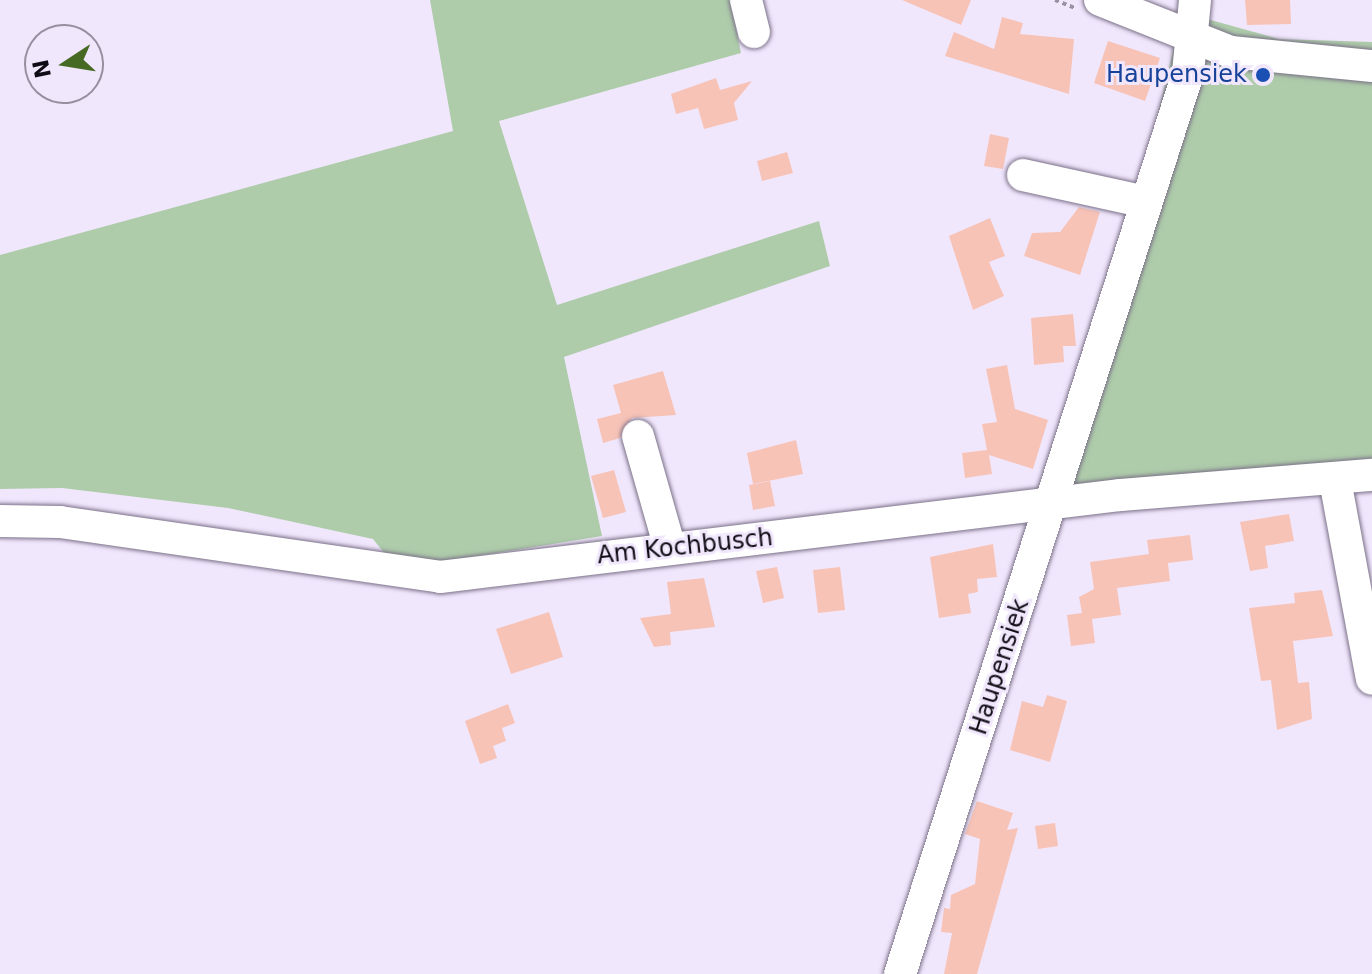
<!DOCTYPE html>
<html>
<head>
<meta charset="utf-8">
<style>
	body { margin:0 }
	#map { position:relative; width:1372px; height:974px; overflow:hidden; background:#f1e7fd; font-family:"DejaVu Sans",sans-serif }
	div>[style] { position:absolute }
	.green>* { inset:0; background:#aeccaa }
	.building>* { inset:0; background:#f7c3b7 }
	.path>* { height:4px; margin-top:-2px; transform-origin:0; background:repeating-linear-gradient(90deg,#9991a2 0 4px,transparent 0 8px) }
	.roads { filter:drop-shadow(0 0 2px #7b7188) drop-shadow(0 0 2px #7b7188) }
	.minor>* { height:32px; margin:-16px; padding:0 16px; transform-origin:16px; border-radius:16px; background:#fff }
	.dots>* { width:22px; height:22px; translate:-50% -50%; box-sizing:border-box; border:4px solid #f1e7fd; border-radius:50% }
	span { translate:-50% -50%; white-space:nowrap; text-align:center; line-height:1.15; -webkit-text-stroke:6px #f1e7fd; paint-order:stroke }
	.transit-label { font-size:24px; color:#164399 }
	.right { translate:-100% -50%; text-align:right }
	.street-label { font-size:24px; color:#100c15 }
	.north { position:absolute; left:24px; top:24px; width:80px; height:80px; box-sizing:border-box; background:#f1e7fd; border:2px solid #978fa0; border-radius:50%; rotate:258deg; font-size:22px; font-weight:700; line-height:32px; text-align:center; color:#100c15 }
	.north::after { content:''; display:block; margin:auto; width:28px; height:36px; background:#466a23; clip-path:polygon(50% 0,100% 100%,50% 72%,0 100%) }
</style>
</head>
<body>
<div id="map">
	<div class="green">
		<div style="clip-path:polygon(430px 0,730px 0,741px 53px,499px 121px,557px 305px,819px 221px,830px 266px,564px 357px,602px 536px,397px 569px,373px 539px,228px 508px,62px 488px,0 489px,0 255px,453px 131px)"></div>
		<div style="clip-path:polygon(1182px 12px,1279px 39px,1372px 42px,1372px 472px,1066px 505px)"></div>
	</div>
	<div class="building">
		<div style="clip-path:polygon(902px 0,971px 0,961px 25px)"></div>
		<div style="clip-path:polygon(1245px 0,1290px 0,1291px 24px,1247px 25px)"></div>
		<div style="clip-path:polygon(1002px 17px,1023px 23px,1020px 34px,1074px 39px,1069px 94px,945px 56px,954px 32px,994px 49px)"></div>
		<div style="clip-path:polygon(1108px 41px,1160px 58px,1145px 101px,1094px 83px)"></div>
		<div style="clip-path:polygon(716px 78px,720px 90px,752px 81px,734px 103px,738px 120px,704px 129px,698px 108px,676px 114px,671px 94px)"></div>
		<div style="clip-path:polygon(990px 134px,1009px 138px,1003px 169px,984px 166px)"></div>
		<div style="clip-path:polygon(787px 152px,793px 173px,762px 181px,757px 161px)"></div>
		<div style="clip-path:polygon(1079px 207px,1100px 212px,1080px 275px,1024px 256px,1032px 233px,1060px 232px)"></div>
		<div style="clip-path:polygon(990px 218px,1005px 256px,989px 262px,1004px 296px,973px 310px,949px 236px)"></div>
		<div style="clip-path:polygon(1073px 314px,1076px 346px,1063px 346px,1064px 362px,1034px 365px,1031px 318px)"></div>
		<div style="clip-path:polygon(1007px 365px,1015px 409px,1048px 420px,1033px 469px,989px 455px,992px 474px,965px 478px,962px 453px,987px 450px,982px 424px,997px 422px,986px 369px)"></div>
		<div style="clip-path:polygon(663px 371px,676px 415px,632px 418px,620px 438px,603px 443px,597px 419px,621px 413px,613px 385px)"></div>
		<div style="clip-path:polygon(796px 440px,803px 474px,753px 484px,747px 453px)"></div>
		<div style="clip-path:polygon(614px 470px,626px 512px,603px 518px,591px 476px)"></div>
		<div style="clip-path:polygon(770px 481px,775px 506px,753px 510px,749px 485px)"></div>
		<div style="clip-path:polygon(1289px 514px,1294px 541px,1265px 546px,1268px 568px,1250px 571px,1240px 522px)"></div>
		<div style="clip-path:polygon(1190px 535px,1193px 560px,1168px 563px,1170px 581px,1117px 588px,1121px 615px,1092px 619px,1095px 643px,1071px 646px,1067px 615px,1082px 613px,1079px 597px,1094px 589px,1090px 562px,1149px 554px,1147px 540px)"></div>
		<div style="clip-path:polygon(993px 544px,997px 577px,977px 579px,978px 592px,968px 594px,971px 613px,939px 618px,930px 557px)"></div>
		<div style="clip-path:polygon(777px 567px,784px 598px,763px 603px,756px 571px)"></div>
		<div style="clip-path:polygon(840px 567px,845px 610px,818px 613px,813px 570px)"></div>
		<div style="clip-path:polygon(704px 578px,715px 627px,670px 632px,671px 645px,654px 647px,640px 618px,671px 614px,667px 582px)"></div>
		<div style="clip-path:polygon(1322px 590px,1333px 636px,1293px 641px,1298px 683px,1309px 682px,1312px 719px,1277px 730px,1271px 680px,1261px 681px,1249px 608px,1295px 603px,1294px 593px)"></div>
		<div style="clip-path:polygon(549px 612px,563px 657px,511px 674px,496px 629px)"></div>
		<div style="clip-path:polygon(1047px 695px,1067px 701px,1050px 762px,1010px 750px,1022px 701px,1043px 707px)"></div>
		<div style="clip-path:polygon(508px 704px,515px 723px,502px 728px,506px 741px,493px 746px,497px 758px,480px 764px,465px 721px)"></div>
		<div style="clip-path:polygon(977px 801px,1013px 813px,1007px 830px,1018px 828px,977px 974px,944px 974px,952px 933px,941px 932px,944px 908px,950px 909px,951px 895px,975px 884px,980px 839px,965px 834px)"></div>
		<div style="clip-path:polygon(1055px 823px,1058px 846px,1038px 849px,1035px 826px)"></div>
	</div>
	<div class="path">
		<div style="left:1055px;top:0;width:22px;rotate:22deg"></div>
	</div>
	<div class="roads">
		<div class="minor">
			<div style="left:746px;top:0;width:33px;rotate:76deg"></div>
			<div style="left:1100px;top:0;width:141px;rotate:21.7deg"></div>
			<div style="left:1231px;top:52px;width:142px;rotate:5.7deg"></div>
			<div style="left:1023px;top:175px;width:121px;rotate:12.4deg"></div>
			<div style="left:638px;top:436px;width:116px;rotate:74.1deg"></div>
			<div style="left:1335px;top:480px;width:202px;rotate:79.5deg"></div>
			<div style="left:0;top:521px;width:60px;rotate:1deg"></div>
			<div style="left:60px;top:522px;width:384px;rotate:8.2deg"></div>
			<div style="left:440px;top:577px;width:686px;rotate:-6.87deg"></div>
			<div style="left:1121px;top:495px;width:252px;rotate:-4.6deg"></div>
			<div style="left:900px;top:974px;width:946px;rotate:-72.27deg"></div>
			<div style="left:1188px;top:73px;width:73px;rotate:-84.5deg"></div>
		</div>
	</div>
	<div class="dots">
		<div style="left:1263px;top:75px;background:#1a4fb4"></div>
	</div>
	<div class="transit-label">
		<span class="right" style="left:1247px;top:75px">Haupensiek</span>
	</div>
	<div class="street-label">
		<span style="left:685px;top:547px;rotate:-6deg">Am Kochbusch</span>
		<span style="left:1000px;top:667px;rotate:-72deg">Haupensiek</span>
	</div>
	<div class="north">N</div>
</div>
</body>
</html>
